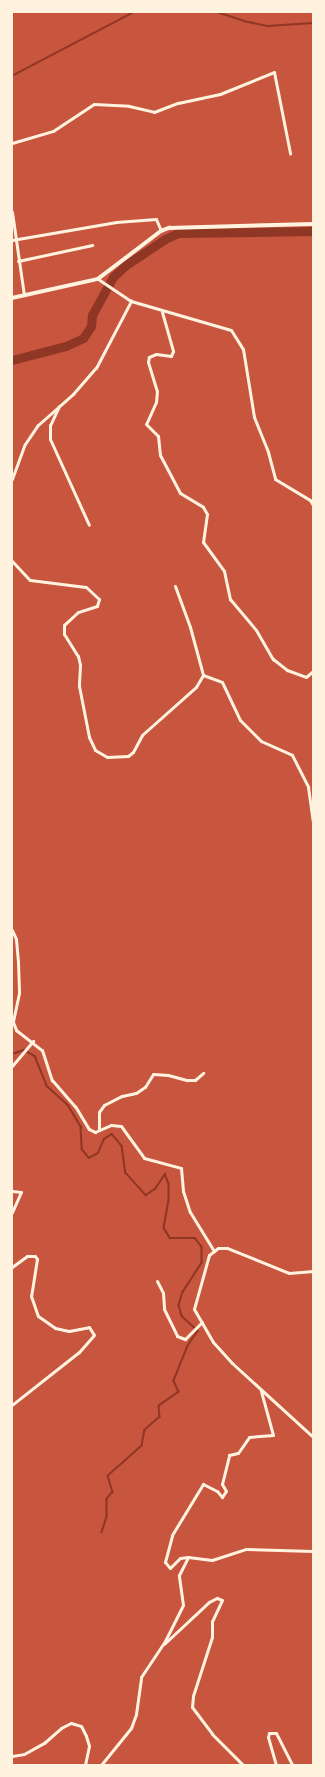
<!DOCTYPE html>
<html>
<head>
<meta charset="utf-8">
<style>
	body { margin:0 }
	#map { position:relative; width:325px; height:1777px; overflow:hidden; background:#c8553d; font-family:"PT Sans",sans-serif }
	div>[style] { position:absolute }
	.stream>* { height:1.5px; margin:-0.75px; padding:0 0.75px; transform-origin:0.75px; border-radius:0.75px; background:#8f3625 }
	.river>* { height:9px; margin:-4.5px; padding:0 4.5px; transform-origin:4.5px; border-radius:4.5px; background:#8f3625 }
	.minor>* { height:3px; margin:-1.5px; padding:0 1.5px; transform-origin:1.5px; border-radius:1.5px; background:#fff3e0 }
	.tertiary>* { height:3.5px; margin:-1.75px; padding:0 1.75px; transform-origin:1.75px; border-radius:1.75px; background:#fff3e0 }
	span { translate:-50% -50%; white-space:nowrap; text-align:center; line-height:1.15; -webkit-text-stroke:3px #fff3e0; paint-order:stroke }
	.frame { position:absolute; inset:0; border:13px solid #fff3e0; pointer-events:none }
</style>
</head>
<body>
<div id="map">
	<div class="stream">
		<div style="left:217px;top:12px;width:28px;rotate:18deg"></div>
		<div style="left:244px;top:21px;width:25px;rotate:12deg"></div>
		<div style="left:268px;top:26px;width:45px;rotate:-3.8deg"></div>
		<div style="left:12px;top:76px;width:138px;rotate:-27.7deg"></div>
		<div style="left:12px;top:1054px;width:13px;rotate:-18deg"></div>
		<div style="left:24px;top:1050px;width:13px;rotate:29deg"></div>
		<div style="left:35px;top:1056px;width:32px;rotate:68deg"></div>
		<div style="left:47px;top:1086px;width:28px;rotate:42deg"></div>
		<div style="left:68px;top:1105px;width:26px;rotate:59deg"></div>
		<div style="left:81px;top:1127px;width:22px;rotate:87deg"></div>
		<div style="left:82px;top:1149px;width:11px;rotate:52deg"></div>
		<div style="left:89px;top:1158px;width:10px;rotate:-29deg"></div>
		<div style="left:98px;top:1153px;width:15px;rotate:-67deg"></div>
		<div style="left:104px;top:1139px;width:9px;rotate:-32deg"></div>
		<div style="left:112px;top:1134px;width:16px;rotate:50deg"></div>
		<div style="left:122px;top:1146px;width:27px;rotate:82deg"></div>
		<div style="left:126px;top:1173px;width:30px;rotate:48deg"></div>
		<div style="left:146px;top:1195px;width:11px;rotate:-34deg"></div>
		<div style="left:155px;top:1189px;width:18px;rotate:-56deg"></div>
		<div style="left:165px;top:1174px;width:11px;rotate:68deg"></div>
		<div style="left:169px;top:1184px;width:16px;rotate:90deg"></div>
		<div style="left:169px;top:1200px;width:28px;rotate:100deg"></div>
		<div style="left:164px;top:1228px;width:12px;rotate:59deg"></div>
		<div style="left:170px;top:1238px;width:25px"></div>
		<div style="left:195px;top:1238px;width:11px;rotate:52deg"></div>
		<div style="left:202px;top:1247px;width:16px;rotate:90deg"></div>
		<div style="left:202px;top:1263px;width:35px;rotate:123deg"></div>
		<div style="left:183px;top:1292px;width:14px;rotate:107deg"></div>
		<div style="left:179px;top:1305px;width:11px;rotate:75deg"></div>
		<div style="left:182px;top:1316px;width:22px;rotate:43deg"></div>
		<div style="left:198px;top:1331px;width:18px;rotate:124deg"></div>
		<div style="left:188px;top:1346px;width:38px;rotate:112deg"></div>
		<div style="left:174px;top:1381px;width:12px;rotate:66deg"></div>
		<div style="left:179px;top:1392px;width:24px;rotate:145deg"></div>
		<div style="left:159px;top:1406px;width:11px;rotate:85deg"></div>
		<div style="left:160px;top:1417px;width:20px;rotate:139deg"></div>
		<div style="left:145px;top:1430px;width:16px;rotate:101deg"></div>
		<div style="left:142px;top:1446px;width:45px;rotate:138.6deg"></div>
		<div style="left:108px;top:1476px;width:17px;rotate:73deg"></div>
		<div style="left:113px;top:1492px;width:9px;rotate:131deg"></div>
		<div style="left:107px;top:1499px;width:18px;rotate:90deg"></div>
		<div style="left:107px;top:1517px;width:16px;rotate:108deg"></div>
	</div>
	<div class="river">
		<div style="left:12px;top:360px;width:56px;rotate:-14.5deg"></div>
		<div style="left:66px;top:346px;width:19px;rotate:-25deg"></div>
		<div style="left:83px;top:338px;width:14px;rotate:-56deg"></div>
		<div style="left:91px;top:326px;width:11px;rotate:-85deg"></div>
		<div style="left:92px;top:315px;width:43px;rotate:-61.1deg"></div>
		<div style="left:113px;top:277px;width:18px;rotate:-43deg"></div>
		<div style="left:126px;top:265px;width:47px;rotate:-33.7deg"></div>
		<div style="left:165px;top:239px;width:14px;rotate:-25deg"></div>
		<div style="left:178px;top:233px;width:135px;rotate:-0.8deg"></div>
	</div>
	<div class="minor">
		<div style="left:12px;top:143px;width:43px;rotate:-16.3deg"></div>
		<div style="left:53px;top:131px;width:49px;rotate:-33.4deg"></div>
		<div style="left:94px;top:104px;width:35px;rotate:3deg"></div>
		<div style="left:129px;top:106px;width:26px;rotate:13deg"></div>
		<div style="left:154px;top:112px;width:26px;rotate:-21deg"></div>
		<div style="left:178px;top:103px;width:43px;rotate:-12.1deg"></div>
		<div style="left:220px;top:94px;width:58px;rotate:-22.2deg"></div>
		<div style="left:274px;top:72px;width:83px;rotate:78.8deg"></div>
		<div style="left:12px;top:212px;width:84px;rotate:81.8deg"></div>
		<div style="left:12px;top:240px;width:106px;rotate:-9.8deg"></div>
		<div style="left:116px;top:222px;width:40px;rotate:-4.3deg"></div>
		<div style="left:156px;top:219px;width:13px;rotate:67deg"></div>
		<div style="left:18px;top:261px;width:76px;rotate:-12.2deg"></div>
		<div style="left:98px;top:279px;width:40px;rotate:34deg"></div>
		<div style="left:131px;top:301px;width:104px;rotate:16.2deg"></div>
		<div style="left:231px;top:330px;width:22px;rotate:58deg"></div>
		<div style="left:243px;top:349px;width:69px;rotate:80.8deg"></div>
		<div style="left:254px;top:417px;width:38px;rotate:68deg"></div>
		<div style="left:268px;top:452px;width:28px;rotate:75deg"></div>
		<div style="left:275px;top:479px;width:41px;rotate:31deg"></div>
		<div style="left:310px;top:500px;width:6px;rotate:59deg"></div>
		<div style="left:162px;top:312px;width:41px;rotate:74.2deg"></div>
		<div style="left:173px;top:351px;width:5px;rotate:112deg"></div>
		<div style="left:171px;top:356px;width:15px;rotate:-172deg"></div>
		<div style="left:156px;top:354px;width:8px;rotate:157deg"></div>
		<div style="left:149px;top:357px;width:5px;rotate:101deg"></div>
		<div style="left:148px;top:362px;width:30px;rotate:73deg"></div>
		<div style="left:157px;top:391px;width:11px;rotate:95deg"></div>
		<div style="left:156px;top:402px;width:24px;rotate:114deg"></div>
		<div style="left:146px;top:424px;width:17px;rotate:45deg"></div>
		<div style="left:158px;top:436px;width:19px;rotate:84deg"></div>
		<div style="left:160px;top:455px;width:43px;rotate:62.2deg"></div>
		<div style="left:180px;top:493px;width:27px;rotate:31deg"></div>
		<div style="left:203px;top:507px;width:8px;rotate:60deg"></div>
		<div style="left:207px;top:514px;width:28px;rotate:98deg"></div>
		<div style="left:203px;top:542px;width:36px;rotate:54deg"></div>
		<div style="left:224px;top:571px;width:29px;rotate:78deg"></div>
		<div style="left:230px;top:599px;width:40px;rotate:50deg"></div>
		<div style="left:256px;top:630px;width:34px;rotate:60deg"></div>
		<div style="left:273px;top:659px;width:18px;rotate:38deg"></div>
		<div style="left:287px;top:670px;width:20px;rotate:20deg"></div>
		<div style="left:306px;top:677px;width:9px;rotate:-41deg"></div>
		<div style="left:59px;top:406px;width:21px;rotate:115deg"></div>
		<div style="left:50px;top:425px;width:14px;rotate:90deg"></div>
		<div style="left:50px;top:439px;width:94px;rotate:65.6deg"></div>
		<div style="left:12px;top:479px;width:37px;rotate:-70deg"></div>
		<div style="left:25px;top:444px;width:23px;rotate:-56deg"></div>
		<div style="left:38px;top:425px;width:47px;rotate:-41.5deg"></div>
		<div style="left:73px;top:394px;width:35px;rotate:-49deg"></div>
		<div style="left:96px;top:368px;width:76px;rotate:-62.4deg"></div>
		<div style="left:12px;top:561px;width:26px;rotate:47deg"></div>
		<div style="left:30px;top:580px;width:56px;rotate:7.1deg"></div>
		<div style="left:86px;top:587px;width:18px;rotate:43deg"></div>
		<div style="left:99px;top:599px;width:7px;rotate:106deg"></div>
		<div style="left:97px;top:606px;width:20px;rotate:162deg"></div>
		<div style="left:78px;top:612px;width:19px;rotate:137deg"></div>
		<div style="left:64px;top:625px;width:9px;rotate:90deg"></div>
		<div style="left:64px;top:634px;width:26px;rotate:58deg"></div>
		<div style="left:78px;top:656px;width:9px;rotate:77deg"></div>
		<div style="left:80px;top:665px;width:21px;rotate:93deg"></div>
		<div style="left:79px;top:686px;width:52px;rotate:78.9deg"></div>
		<div style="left:89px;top:737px;width:14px;rotate:65deg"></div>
		<div style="left:95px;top:750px;width:14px;rotate:30deg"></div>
		<div style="left:107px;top:757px;width:21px;rotate:-3deg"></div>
		<div style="left:128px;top:756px;width:6px;rotate:-39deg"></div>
		<div style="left:133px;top:752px;width:19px;rotate:-62deg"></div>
		<div style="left:142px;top:735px;width:72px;rotate:-41.6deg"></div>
		<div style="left:196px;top:687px;width:14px;rotate:-60deg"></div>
		<div style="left:175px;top:586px;width:44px;rotate:69.9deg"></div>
		<div style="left:190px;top:627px;width:50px;rotate:74.8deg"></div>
		<div style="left:203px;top:675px;width:20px;rotate:20deg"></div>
		<div style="left:222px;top:682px;width:42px;rotate:64.7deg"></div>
		<div style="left:240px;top:720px;width:30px;rotate:45deg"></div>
		<div style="left:261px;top:741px;width:34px;rotate:24deg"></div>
		<div style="left:292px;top:755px;width:36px;rotate:63deg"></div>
		<div style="left:308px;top:787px;width:35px;rotate:82deg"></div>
		<div style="left:12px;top:930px;width:10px;rotate:66deg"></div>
		<div style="left:16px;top:939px;width:23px;rotate:85deg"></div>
		<div style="left:18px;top:962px;width:31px;rotate:88deg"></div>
		<div style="left:19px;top:993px;width:30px;rotate:102deg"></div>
		<div style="left:13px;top:1022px;width:9px;rotate:69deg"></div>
		<div style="left:16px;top:1030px;width:33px;rotate:38deg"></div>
		<div style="left:42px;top:1050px;width:32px;rotate:72deg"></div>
		<div style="left:52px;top:1080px;width:35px;rotate:49deg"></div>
		<div style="left:75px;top:1106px;width:27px;rotate:59deg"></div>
		<div style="left:89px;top:1129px;width:7px;rotate:27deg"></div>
		<div style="left:95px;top:1132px;width:17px;rotate:-24deg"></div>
		<div style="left:111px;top:1125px;width:10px;rotate:6deg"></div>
		<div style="left:121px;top:1126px;width:39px;rotate:54deg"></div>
		<div style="left:144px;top:1158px;width:38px;rotate:15deg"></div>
		<div style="left:181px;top:1168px;width:23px;rotate:85deg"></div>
		<div style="left:183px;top:1191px;width:22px;rotate:72deg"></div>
		<div style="left:190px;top:1212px;width:46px;rotate:58.4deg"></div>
		<div style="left:12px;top:1066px;width:33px;rotate:-50deg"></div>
		<div style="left:99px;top:1130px;width:18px;rotate:-90deg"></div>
		<div style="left:99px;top:1112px;width:9px;rotate:-54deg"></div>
		<div style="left:104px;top:1105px;width:20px;rotate:-27deg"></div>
		<div style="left:122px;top:1096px;width:14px;rotate:-12deg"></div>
		<div style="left:136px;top:1093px;width:11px;rotate:-34deg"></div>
		<div style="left:145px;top:1087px;width:15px;rotate:-58deg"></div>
		<div style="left:153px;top:1074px;width:15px;rotate:4deg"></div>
		<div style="left:168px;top:1075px;width:20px;rotate:15deg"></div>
		<div style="left:187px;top:1080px;width:8px"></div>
		<div style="left:195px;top:1080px;width:11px;rotate:-41deg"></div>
		<div style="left:12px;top:1191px;width:9px;rotate:6deg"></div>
		<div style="left:21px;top:1192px;width:22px;rotate:114deg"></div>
		<div style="left:12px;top:1267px;width:19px;rotate:-36deg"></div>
		<div style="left:27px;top:1256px;width:8px"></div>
		<div style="left:35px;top:1256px;width:4px;rotate:56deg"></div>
		<div style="left:37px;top:1259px;width:37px;rotate:99deg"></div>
		<div style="left:31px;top:1296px;width:21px;rotate:71deg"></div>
		<div style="left:38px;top:1316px;width:21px;rotate:35deg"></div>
		<div style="left:55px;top:1328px;width:14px;rotate:12deg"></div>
		<div style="left:69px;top:1331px;width:20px;rotate:-11deg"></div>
		<div style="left:89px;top:1327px;width:9px;rotate:58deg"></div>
		<div style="left:94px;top:1335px;width:23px;rotate:131deg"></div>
		<div style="left:79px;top:1352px;width:85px;rotate:141.7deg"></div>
		<div style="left:313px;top:1271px;width:24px;rotate:175deg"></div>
		<div style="left:289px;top:1273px;width:67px;rotate:-158deg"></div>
		<div style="left:227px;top:1248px;width:9px;rotate:180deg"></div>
		<div style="left:218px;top:1248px;width:11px;rotate:142deg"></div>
		<div style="left:209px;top:1255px;width:56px;rotate:105.5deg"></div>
		<div style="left:194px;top:1309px;width:38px;rotate:60deg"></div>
		<div style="left:213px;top:1342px;width:28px;rotate:48deg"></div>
		<div style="left:232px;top:1363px;width:110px;rotate:42.4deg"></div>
		<div style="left:157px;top:1281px;width:13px;rotate:63deg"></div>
		<div style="left:163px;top:1293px;width:16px;rotate:86deg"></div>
		<div style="left:164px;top:1309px;width:30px;rotate:64deg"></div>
		<div style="left:177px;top:1336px;width:9px;rotate:21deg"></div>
		<div style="left:185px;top:1339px;width:24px;rotate:-45deg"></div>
		<div style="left:188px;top:1557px;width:8px;rotate:173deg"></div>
		<div style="left:180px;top:1558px;width:14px;rotate:135deg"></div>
		<div style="left:170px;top:1568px;width:8px;rotate:-130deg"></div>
		<div style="left:165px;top:1562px;width:28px;rotate:-75deg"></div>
		<div style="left:172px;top:1535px;width:60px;rotate:-58.7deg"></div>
		<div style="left:203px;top:1484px;width:16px;rotate:27deg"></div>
		<div style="left:217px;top:1491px;width:8px;rotate:50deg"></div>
		<div style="left:222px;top:1497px;width:7px;rotate:-56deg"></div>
		<div style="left:226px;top:1491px;width:8px;rotate:-120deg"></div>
		<div style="left:222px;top:1484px;width:30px;rotate:-76deg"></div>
		<div style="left:229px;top:1455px;width:9px;rotate:-13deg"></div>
		<div style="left:238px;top:1453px;width:19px;rotate:-55deg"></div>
		<div style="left:249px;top:1437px;width:24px;rotate:-5deg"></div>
		<div style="left:273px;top:1435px;width:46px;rotate:-105.3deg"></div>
		<div style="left:164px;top:1644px;width:62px;rotate:-43deg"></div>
		<div style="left:209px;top:1602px;width:9px;rotate:-27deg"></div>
		<div style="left:217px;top:1598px;width:5px;rotate:22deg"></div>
		<div style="left:222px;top:1600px;width:23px;rotate:115deg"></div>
		<div style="left:212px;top:1621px;width:16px;rotate:90deg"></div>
		<div style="left:212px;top:1637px;width:62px;rotate:107.9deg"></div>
		<div style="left:193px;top:1696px;width:11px;rotate:95deg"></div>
		<div style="left:192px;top:1707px;width:34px;rotate:53deg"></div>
		<div style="left:212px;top:1734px;width:44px;rotate:45deg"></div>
		<div style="left:12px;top:1756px;width:12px;rotate:-9deg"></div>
		<div style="left:24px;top:1754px;width:23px;rotate:-29deg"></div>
		<div style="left:44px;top:1743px;width:23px;rotate:-41deg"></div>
		<div style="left:61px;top:1728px;width:11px;rotate:-27deg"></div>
		<div style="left:71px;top:1723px;width:10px;rotate:17deg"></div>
		<div style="left:81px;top:1726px;width:11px;rotate:63deg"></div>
		<div style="left:86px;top:1736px;width:10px;rotate:73deg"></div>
		<div style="left:89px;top:1746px;width:19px;rotate:102deg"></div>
		<div style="left:101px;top:1765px;width:48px;rotate:-51deg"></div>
		<div style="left:131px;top:1728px;width:15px;rotate:-70deg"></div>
		<div style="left:136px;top:1714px;width:37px;rotate:-82deg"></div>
		<div style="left:141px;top:1677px;width:43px;rotate:-56.3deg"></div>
		<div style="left:165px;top:1641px;width:40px;rotate:-63.4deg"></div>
		<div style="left:183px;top:1605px;width:30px;rotate:-98deg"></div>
		<div style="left:179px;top:1575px;width:20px;rotate:-63deg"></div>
		<div style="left:188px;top:1557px;width:24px;rotate:7deg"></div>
		<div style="left:212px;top:1560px;width:36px;rotate:-18deg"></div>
		<div style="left:246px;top:1549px;width:67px;rotate:1.7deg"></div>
		<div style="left:276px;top:1765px;width:29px;rotate:-106deg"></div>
		<div style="left:268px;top:1737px;width:4px;rotate:-76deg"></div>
		<div style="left:269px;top:1733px;width:7px"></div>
		<div style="left:276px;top:1733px;width:36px;rotate:63deg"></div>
	</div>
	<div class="tertiary">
		<div style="left:12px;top:298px;width:88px;rotate:-12.5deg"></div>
		<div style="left:98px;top:279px;width:79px;rotate:-37.3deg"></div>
		<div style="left:161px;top:231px;width:9px;rotate:-21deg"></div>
		<div style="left:169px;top:228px;width:144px;rotate:-1.6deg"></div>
	</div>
	<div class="frame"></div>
</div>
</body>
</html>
